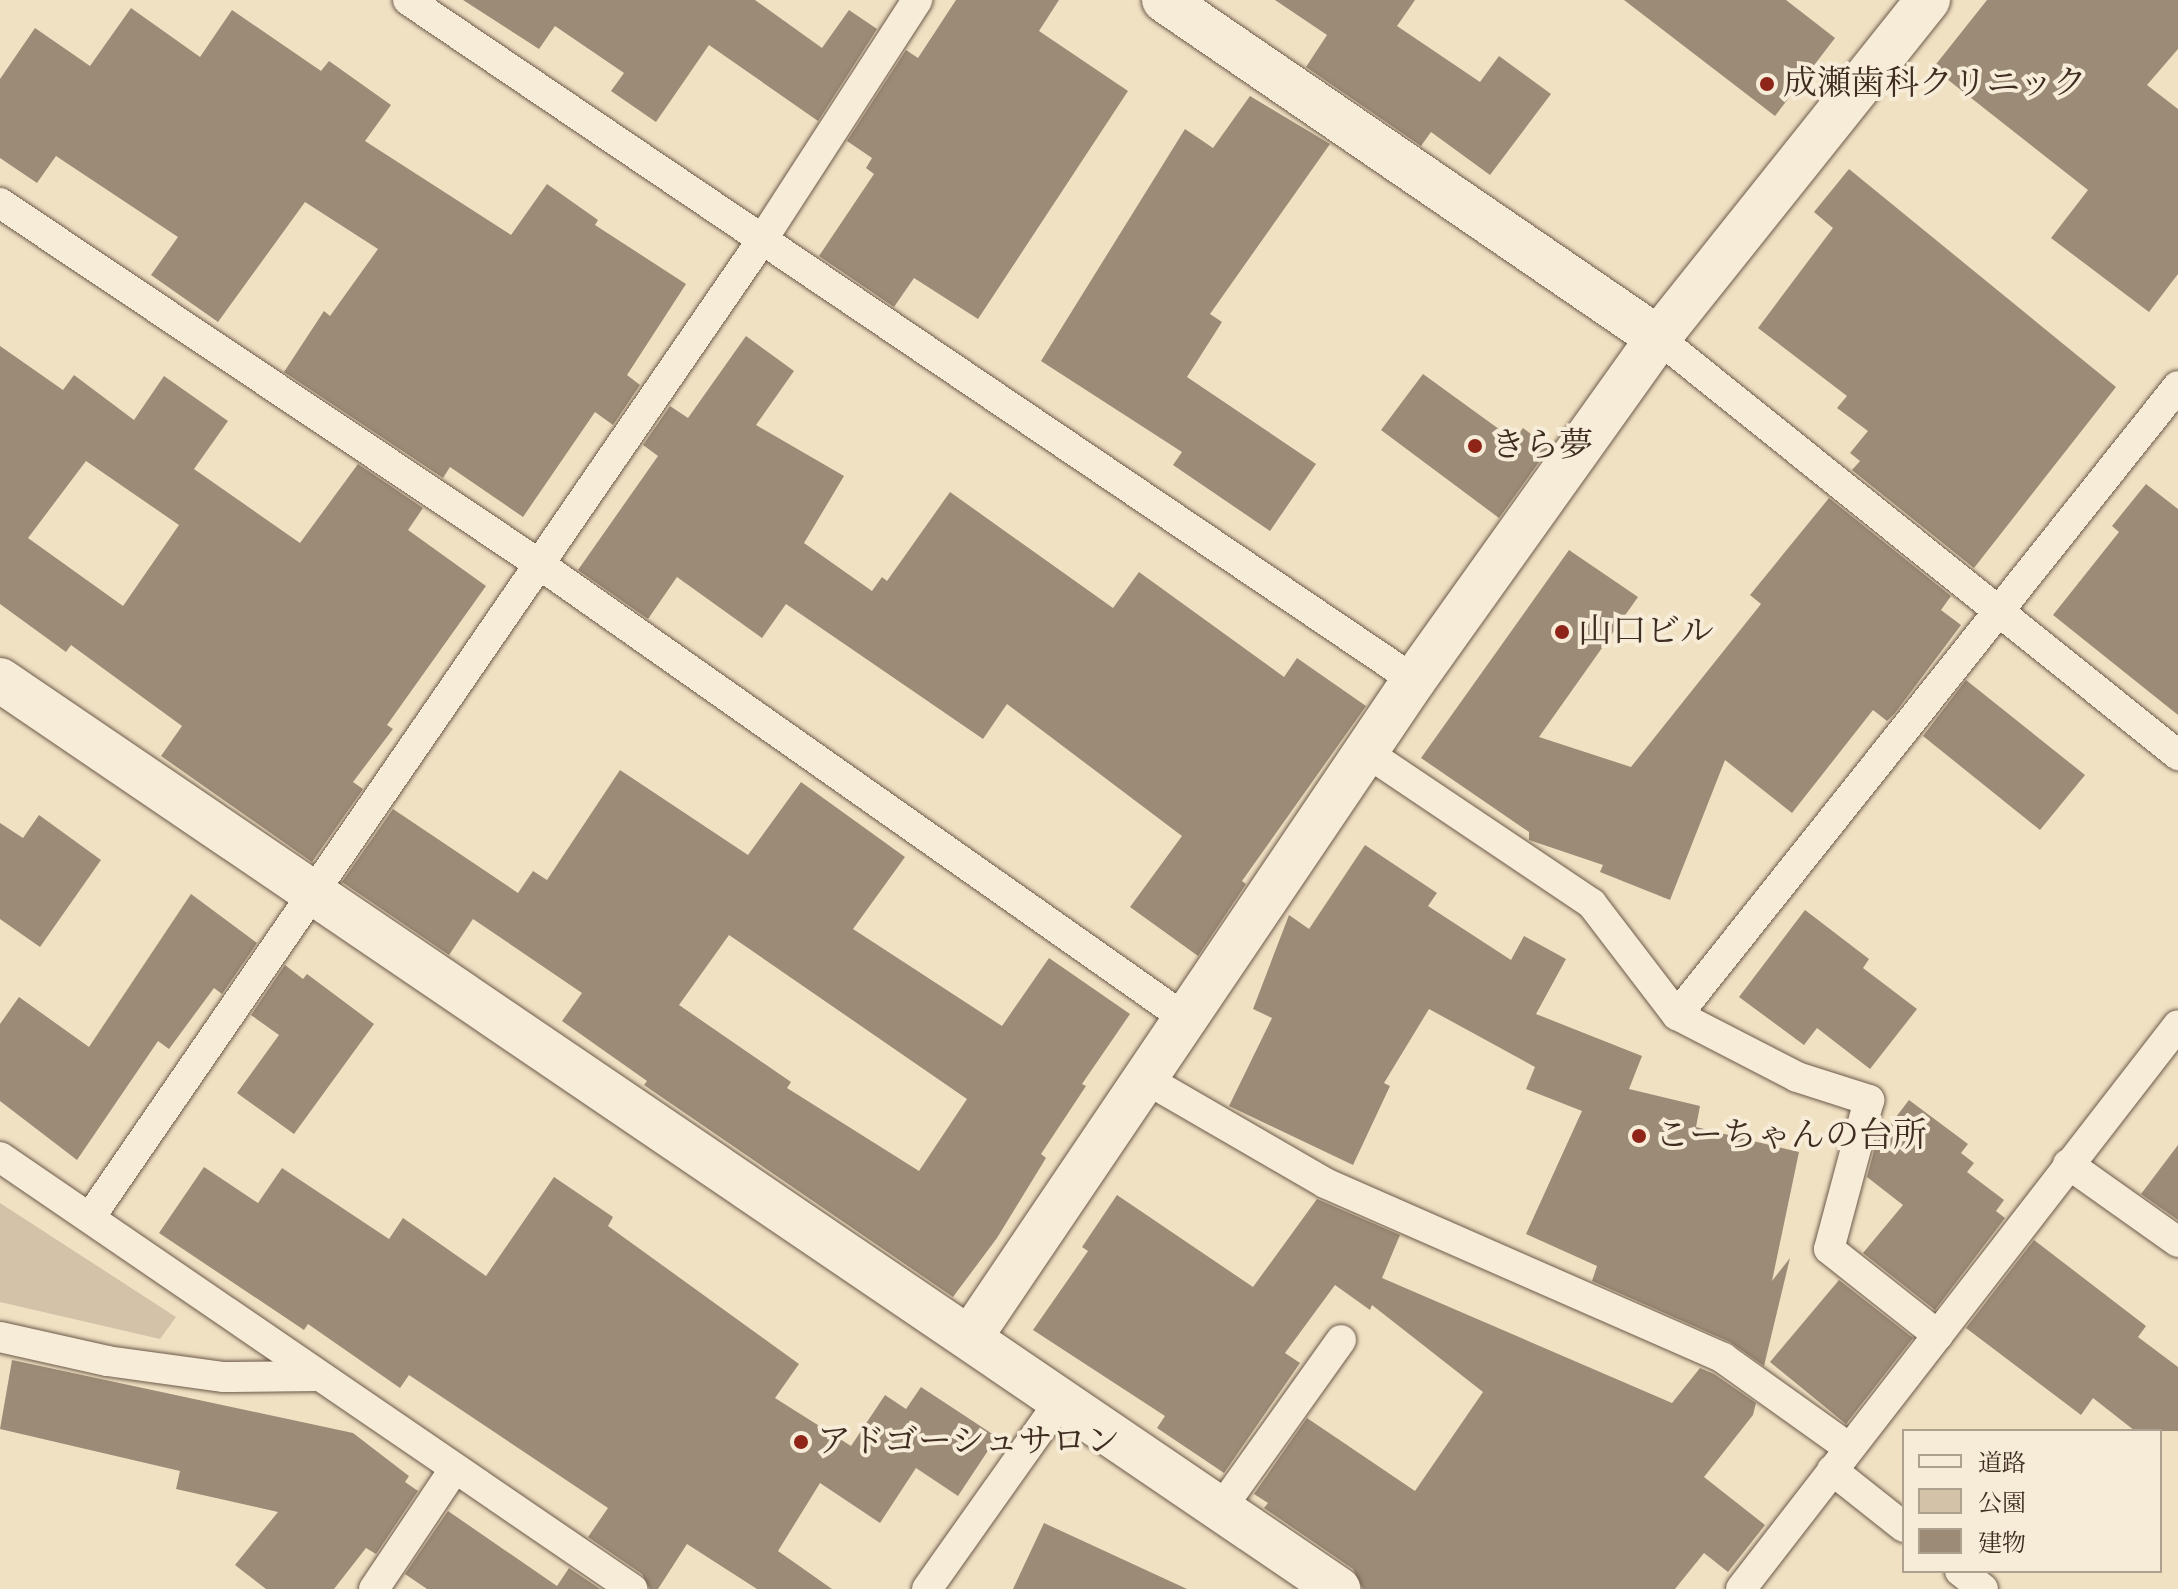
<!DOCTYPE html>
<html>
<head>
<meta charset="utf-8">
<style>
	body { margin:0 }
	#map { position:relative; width:2178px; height:1589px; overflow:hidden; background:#f1e1c3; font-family:"IM FELL Double Pica","Noto Serif JP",serif }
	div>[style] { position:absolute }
	.green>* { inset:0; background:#d3c2a8 }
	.building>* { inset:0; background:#9c8b76 }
	.roads { filter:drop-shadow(0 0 2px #6c5a4a) drop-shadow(0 0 2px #6c5a4a) }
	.lane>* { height:30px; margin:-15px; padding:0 15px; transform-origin:15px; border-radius:15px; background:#f6ecd8 }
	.street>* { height:44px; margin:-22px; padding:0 22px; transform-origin:22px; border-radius:22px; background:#f6ecd8 }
	.dots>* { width:22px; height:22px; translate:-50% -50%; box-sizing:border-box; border:4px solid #f6ecd8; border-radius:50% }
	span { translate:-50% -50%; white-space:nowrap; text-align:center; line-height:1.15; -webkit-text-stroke:8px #f6ecd8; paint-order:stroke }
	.poi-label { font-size:34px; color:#402d22 }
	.left { translate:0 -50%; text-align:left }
	.legend { position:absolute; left:1902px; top:1429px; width:260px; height:144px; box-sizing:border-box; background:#f6ecd8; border:2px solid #ada08f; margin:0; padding:10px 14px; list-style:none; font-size:24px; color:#402d22 }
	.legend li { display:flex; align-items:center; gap:16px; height:40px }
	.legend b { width:40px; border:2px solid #ada08f }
</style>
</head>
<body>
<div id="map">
	<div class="green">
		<div style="clip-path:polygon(0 1203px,176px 1317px,160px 1339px,0 1302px)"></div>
	</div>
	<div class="building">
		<div style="clip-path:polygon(463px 0,755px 0,822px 48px,849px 10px,877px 29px,818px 121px,709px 45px,656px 122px,611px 91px,624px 73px,555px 26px,539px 49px)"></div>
		<div style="clip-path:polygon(956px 0,1059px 0,1039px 31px,1128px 91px,978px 319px,914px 278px,894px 307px,819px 256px,874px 174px,866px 168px,872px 158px,847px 141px,906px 50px,918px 58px)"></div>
		<div style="clip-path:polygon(1275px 0,1415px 0,1397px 26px,1480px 82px,1499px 56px,1551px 94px,1490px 175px,1431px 132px,1421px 146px,1306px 67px,1327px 35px)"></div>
		<div style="clip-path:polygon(1624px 0,1786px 0,1835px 38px,1775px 116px)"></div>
		<div style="clip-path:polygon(1987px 0,2178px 0,2178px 49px,2147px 85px,2178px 109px,2178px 274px,2149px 312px,2051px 238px,2088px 190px,1933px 68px)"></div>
		<div style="clip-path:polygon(131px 8px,200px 57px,232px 10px,321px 71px,329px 61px,391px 105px,365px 141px,511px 235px,547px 184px,598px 220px,595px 225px,686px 284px,627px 375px,640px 385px,613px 425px,595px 412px,523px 517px,450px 467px,443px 478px,284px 372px,324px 311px,330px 316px,378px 249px,305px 202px,218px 322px,151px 275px,178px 237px,56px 156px,37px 183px,0 158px,0 79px,35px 28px,90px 66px)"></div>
		<div style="clip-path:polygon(1250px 96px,1330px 144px,1210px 314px,1222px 322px,1187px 377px,1316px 464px,1270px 531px,1173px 465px,1182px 452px,1041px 361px,1185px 129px,1213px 148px)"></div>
		<div style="clip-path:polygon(1849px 169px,2116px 387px,1974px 568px,1852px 470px,1860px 461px,1850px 453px,1868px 431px,1837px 408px,1847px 396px,1758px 328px,1833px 228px,1814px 212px)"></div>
		<div style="clip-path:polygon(746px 336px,794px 371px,756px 425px,844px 476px,804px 543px,872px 591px,882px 577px,887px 581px,950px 492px,1113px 608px,1139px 572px,1284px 677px,1297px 658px,1366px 706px,1242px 881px,1246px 884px,1198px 956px,1130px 907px,1182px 836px,1007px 704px,983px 739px,786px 604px,762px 638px,677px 577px,648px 619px,578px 570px,658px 456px,643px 445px,670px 406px,688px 418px)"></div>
		<div style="clip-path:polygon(evenodd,0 346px,63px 390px,74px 375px,134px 420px,164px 376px,228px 421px,194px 469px,300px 543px,358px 464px,423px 508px,408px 530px,486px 586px,387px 725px,393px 729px,353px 782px,363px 789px,312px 862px,161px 756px,182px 726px,71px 645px,66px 652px,0 604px,0 346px,86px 461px,179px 525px,123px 606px,28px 538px,86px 461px)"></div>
		<div style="clip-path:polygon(1423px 374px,1514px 440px,1523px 428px,1549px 448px,1499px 518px,1381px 430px)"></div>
		<div style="clip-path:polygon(2146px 484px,2178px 509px,2178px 715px,2053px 615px,2119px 532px,2112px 526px)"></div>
		<div style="clip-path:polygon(1829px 498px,1951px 596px,1941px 610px,1961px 625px,1895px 713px,1887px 721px,1873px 710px,1792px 813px,1725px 760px,1670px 900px,1600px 872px,1603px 865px,1529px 840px,1529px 832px,1421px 758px,1569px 550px,1638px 597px,1539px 737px,1631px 767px,1761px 604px,1750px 595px)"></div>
		<div style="clip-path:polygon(1966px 680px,2085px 775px,2040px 830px,1923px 736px)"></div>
		<div style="clip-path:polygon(evenodd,620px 770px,748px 855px,801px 782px,905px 857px,853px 929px,1002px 1026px,1049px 958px,1130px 1014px,1082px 1084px,1086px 1086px,1041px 1154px,1046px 1158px,997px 1238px,953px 1297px,644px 1085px,647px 1081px,562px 1021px,582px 993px,473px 919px,449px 955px,342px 882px,393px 809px,518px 893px,533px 871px,547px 880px,620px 770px,729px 935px,967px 1099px,919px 1171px,787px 1088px,791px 1082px,679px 1005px,729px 935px)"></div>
		<div style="clip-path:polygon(39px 815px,101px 860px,40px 947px,0 919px,0 823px,23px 838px)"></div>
		<div style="clip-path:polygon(1365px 845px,1437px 893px,1428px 906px,1511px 960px,1524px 936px,1566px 959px,1536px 1014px,1642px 1056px,1629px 1089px,1700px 1106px,1696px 1127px,1799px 1152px,1772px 1281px,1790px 1258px,1764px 1366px,1730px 1342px,1592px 1281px,1597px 1266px,1526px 1234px,1582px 1111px,1526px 1089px,1535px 1067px,1429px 1009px,1384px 1083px,1390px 1086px,1353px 1165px,1229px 1106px,1272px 1018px,1253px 1009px,1289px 915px,1309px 929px)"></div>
		<div style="clip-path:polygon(191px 894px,257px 943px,222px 994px,214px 988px,169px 1049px,158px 1041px,77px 1160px,0 1101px,0 1024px,19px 997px,89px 1047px)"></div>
		<div style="clip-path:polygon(1805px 910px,1869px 959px,1863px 968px,1917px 1009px,1870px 1069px,1817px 1028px,1804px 1045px,1739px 997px)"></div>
		<div style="clip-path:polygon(285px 965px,303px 979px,307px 974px,374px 1024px,294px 1134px,237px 1093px,279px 1035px,251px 1015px)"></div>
		<div style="clip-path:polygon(1909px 1100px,1968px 1144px,1961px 1153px,1974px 1163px,1967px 1172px,2004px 1200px,1996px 1211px,2005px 1218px,1935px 1310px,1863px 1253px,1903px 1205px,1867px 1177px,1876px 1143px)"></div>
		<div style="clip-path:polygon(2178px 1145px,2178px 1220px,2141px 1194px)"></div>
		<div style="clip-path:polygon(204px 1167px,258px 1203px,282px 1168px,389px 1239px,403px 1218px,486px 1276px,554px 1177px,613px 1217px,608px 1226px,799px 1364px,775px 1398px,851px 1446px,885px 1395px,906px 1409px,921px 1387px,997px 1437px,958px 1496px,916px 1468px,880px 1523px,820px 1483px,778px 1551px,832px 1589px,757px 1589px,687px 1544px,658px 1589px,650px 1589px,642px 1574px,588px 1537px,608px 1508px,409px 1375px,400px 1388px,308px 1324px,304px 1330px,159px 1233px)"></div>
		<div style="clip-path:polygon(1117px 1195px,1253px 1287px,1317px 1199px,1400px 1235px,1382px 1278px,1672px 1403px,1700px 1368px,1714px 1374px,1756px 1403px,1753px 1415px,1704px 1477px,1765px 1525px,1728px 1572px,1704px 1553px,1675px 1589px,1363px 1589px,1353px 1569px,1264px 1508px,1268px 1503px,1254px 1494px,1307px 1418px,1415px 1491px,1483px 1392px,1372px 1305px,1370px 1310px,1335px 1285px,1285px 1353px,1300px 1363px,1224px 1473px,1157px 1428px,1165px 1416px,1033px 1330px,1088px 1251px,1082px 1247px)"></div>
		<div style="clip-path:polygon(2034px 1240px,2146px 1326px,2138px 1337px,2178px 1367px,2178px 1431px,2135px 1431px,2093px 1398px,2081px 1415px,1966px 1328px)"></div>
		<div style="clip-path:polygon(1839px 1280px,1913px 1338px,1846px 1424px,1770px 1362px)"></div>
		<div style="clip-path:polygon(12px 1360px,353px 1433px,409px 1476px,405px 1482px,418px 1491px,376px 1554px,366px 1548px,334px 1589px,266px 1589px,235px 1565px,278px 1512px,176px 1489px,180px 1471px,0 1429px)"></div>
		<div style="clip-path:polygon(448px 1511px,557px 1586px,569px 1568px,600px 1589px,427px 1589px,405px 1574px)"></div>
		<div style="clip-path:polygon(1044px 1523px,1187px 1589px,1013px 1589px)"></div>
	</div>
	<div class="roads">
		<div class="lane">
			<div style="left:408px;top:0;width:1214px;rotate:34.06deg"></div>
			<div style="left:0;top:203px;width:649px;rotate:33.81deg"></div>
			<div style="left:539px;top:564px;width:791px;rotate:35.12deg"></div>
			<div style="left:1658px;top:338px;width:667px;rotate:38.73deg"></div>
			<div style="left:1366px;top:752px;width:272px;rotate:33.9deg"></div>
			<div style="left:1592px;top:904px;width:140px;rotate:52.6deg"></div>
			<div style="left:1677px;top:1015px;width:135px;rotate:27.3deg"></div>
			<div style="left:1797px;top:1077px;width:76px;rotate:17.7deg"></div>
			<div style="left:1869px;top:1100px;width:154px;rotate:105deg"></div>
			<div style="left:1829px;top:1249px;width:139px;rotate:38.3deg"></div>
			<div style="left:1677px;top:1015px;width:804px;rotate:-51.46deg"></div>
			<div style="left:1144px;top:1078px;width:209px;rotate:30.1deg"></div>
			<div style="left:1325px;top:1183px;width:435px;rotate:23.7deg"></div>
			<div style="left:1723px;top:1358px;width:155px;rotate:35.5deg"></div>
			<div style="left:0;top:1157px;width:766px;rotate:34.35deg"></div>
			<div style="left:2068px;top:1164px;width:135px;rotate:35.3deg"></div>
			<div style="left:91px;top:1216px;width:1184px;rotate:-55.49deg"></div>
			<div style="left:762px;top:240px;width:286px;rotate:-57.1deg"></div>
			<div style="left:0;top:1337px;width:110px;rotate:12.6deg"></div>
			<div style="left:107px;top:1361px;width:118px;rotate:7.8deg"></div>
			<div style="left:224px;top:1377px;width:95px;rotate:-0.6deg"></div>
			<div style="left:1832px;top:1470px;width:92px;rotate:38.4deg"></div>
			<div style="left:1222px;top:1507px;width:205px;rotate:-54.5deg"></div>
			<div style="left:1960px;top:1571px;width:29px;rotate:38deg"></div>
			<div style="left:374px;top:1589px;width:142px;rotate:-56.2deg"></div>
			<div style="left:927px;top:1589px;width:230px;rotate:-54.7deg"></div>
			<div style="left:1741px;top:1589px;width:713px;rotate:-52.23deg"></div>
		</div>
		<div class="street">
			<div style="left:1164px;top:0;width:599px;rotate:34.38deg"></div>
			<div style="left:0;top:680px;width:1618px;rotate:34.19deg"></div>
			<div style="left:971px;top:1336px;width:792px;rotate:-55.97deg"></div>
			<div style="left:1414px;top:680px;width:420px;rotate:-54.5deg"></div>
			<div style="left:1658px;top:338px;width:433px;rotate:-51.4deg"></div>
		</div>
	</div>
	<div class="dots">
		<div style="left:1767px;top:84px;background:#8f2418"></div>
		<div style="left:1475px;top:446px;background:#8f2418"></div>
		<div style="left:1562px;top:632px;background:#8f2418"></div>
		<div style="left:1639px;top:1136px;background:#8f2418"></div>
		<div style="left:801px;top:1442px;background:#8f2418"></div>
	</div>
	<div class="poi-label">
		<span class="left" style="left:1783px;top:84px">成瀬歯科クリニック</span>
		<span class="left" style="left:1491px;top:446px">きら夢</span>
		<span class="left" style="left:1578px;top:632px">山口ビル</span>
		<span class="left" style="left:1655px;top:1136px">こーちゃんの台所</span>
		<span class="left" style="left:817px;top:1442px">アドゴーシュサロン</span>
	</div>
	<ul class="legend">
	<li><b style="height:10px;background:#f6ecd8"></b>道路</li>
	<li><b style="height:22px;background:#d3c2a8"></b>公園</li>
	<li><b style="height:22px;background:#9c8b76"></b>建物</li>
	</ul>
</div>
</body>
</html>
